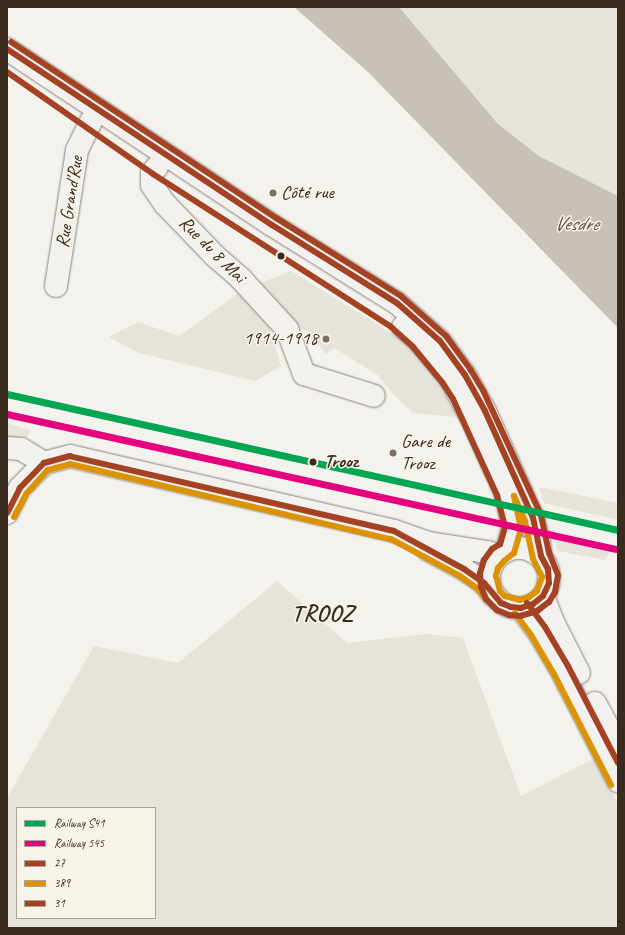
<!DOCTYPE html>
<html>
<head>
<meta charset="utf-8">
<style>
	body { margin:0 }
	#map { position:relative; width:625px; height:935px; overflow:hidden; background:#f4f2ec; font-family:Caveat,sans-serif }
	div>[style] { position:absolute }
	.green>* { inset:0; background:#e6e3da }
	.water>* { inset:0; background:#c7c1b7 }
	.roads { filter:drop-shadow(0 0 1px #898580) drop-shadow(0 0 1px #898580) }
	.minor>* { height:22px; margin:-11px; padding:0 11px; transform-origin:11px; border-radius:11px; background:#f2f1ed }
	.major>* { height:22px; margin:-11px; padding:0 11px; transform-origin:11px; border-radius:11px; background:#f2f1ed }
	.major>.ring { margin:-11px; padding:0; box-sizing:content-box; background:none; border:22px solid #f2f1ed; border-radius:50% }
	.bus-1>* { height:6px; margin:-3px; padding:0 3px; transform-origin:3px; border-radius:3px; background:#a64224 }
	.bus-2>* { height:6px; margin:-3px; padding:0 3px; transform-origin:3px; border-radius:3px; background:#db9304 }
	.bus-3>* { height:6px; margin:-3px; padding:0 3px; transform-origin:3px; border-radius:3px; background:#a64224 }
	.rail-1>* { height:7px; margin:-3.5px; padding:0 3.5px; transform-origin:3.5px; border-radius:3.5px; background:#00a651 }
	.rail-2>* { height:7px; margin:-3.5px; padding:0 3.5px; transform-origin:3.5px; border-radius:3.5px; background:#e5007d }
	.dots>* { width:11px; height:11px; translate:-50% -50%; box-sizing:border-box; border:2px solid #f7f3e8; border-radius:50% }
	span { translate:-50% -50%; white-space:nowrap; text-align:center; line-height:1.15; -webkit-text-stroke:3px #f7f3e8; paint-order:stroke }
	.poi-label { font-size:19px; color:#3b2a1e }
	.left { translate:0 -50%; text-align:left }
	.right { translate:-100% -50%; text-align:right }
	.street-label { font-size:19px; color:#3b2a1e }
	.stop-label { font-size:19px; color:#3b2a1e; font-weight:700 }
	.water-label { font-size:20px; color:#5f5145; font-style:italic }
	.district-label { font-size:23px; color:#3b2a1e; font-weight:700; letter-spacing:1px }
	.frame { position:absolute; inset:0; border:8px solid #3b2a1e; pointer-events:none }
	.legend { position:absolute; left:16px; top:807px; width:140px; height:112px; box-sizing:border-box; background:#f7f3e8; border:1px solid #aca397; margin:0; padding:5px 7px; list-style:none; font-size:12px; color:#3b2a1e }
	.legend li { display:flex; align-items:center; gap:8px; height:20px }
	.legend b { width:20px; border:1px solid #aca397 }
</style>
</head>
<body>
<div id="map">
	<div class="green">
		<div style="clip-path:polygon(399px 7px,618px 7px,618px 196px,539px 156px,498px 124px)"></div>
		<div style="clip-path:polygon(291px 271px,418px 349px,457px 417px,413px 413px,393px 394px,379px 376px,334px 348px,326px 354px,303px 328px,286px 319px,270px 328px,281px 366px,255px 381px,139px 353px,109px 337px,138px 322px,179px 336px,243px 290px)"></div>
		<div style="clip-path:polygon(7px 423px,30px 430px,28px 437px,7px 437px)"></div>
		<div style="clip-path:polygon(539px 487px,618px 503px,618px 520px,544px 503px)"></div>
		<div style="clip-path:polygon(554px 538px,610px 550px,605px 560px,558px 551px)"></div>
		<div style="clip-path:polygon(evenodd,277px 581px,347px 643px,426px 634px,463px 638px,521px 796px,597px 757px,618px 804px,618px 928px,7px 928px,7px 798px,94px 646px,178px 663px,277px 581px,17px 808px,155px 808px,155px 918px,17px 918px,17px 808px)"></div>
	</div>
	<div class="water">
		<div style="clip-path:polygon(294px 7px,399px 7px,498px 124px,539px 156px,618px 196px,618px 328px,368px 72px)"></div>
	</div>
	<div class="roads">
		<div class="minor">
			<div style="left:157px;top:167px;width:8px;rotate:130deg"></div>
			<div style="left:152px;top:173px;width:12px;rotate:90deg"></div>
			<div style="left:152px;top:185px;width:23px;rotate:56deg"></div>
			<div style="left:165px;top:204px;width:72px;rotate:46.1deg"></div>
			<div style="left:215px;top:256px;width:35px;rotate:41deg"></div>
			<div style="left:241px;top:279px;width:68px;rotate:47.4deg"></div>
			<div style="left:287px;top:329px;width:48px;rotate:69.3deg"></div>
			<div style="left:304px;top:374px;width:73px;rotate:17.4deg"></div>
			<div style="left:56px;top:286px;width:138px;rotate:-81.2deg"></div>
			<div style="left:77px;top:150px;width:32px;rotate:-64deg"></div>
			<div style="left:7px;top:448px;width:14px;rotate:4deg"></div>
			<div style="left:21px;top:449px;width:27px;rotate:31deg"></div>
			<div style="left:7px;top:513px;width:28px;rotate:-63deg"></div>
			<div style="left:20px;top:488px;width:35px;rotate:-46deg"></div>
			<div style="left:44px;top:463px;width:27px;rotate:-15deg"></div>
			<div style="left:70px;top:456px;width:333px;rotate:13deg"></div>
			<div style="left:394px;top:531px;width:37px;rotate:19deg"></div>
			<div style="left:429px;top:543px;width:59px;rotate:8.8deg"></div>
			<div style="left:487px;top:552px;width:11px;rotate:15deg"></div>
			<div style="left:427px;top:549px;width:42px;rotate:28.4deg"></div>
			<div style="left:464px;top:569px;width:24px;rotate:35deg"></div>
			<div style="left:484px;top:583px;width:15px;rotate:53deg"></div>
		</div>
		<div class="major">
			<div style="left:7px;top:49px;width:318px;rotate:33.6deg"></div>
			<div style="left:272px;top:225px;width:147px;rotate:32deg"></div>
			<div style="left:397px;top:303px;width:57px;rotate:41.5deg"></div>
			<div style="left:440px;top:341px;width:42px;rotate:53.7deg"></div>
			<div style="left:465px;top:375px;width:41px;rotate:60.9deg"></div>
			<div style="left:485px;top:411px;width:117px;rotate:65.8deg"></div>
			<div style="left:533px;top:518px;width:25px;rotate:76deg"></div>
			<div style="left:539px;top:542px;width:14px;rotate:82deg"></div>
			<div style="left:403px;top:327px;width:21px;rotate:41deg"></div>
			<div style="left:419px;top:341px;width:47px;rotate:50.2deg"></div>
			<div style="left:449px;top:377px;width:46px;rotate:61.2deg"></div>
			<div style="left:471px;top:417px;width:82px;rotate:65.6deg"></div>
			<div style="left:505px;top:492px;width:36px;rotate:77deg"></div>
			<div style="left:513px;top:527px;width:23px;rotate:105deg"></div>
			<div class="ring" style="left:489px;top:548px;width:38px;height:38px"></div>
			<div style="left:543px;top:596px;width:28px;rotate:69deg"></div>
			<div style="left:553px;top:622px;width:57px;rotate:63deg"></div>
			<div style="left:521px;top:608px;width:29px;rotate:54deg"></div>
			<div style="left:538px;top:631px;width:45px;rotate:59.5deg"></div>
			<div style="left:561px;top:670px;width:125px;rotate:62.8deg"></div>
			<div style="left:595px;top:703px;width:49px;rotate:61.9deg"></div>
		</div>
	</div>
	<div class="bus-1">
		<div style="left:7px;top:49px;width:318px;rotate:33.6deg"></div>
		<div style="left:272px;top:225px;width:147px;rotate:32deg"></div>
		<div style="left:397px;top:303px;width:57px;rotate:41.5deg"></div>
		<div style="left:440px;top:341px;width:42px;rotate:53.7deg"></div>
		<div style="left:465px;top:375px;width:41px;rotate:60.9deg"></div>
		<div style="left:485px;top:411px;width:117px;rotate:65.8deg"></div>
		<div style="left:533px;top:518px;width:39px;rotate:78deg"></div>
		<div style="left:541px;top:556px;width:15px;rotate:62deg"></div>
		<div style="left:548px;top:569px;width:14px;rotate:86deg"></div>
		<div style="left:549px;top:583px;width:14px;rotate:115deg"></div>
		<div style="left:543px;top:596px;width:13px;rotate:141deg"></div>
		<div style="left:533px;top:604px;width:13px;rotate:162deg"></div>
		<div style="left:521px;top:608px;width:10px;rotate:-174deg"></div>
		<div style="left:511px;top:607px;width:11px;rotate:-158deg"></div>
		<div style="left:501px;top:603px;width:26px;rotate:-130deg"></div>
		<div style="left:484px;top:583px;width:24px;rotate:-145deg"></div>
		<div style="left:464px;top:569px;width:80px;rotate:-151.5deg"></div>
		<div style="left:394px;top:531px;width:333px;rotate:-167deg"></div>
		<div style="left:70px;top:456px;width:27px;rotate:165deg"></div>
		<div style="left:44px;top:463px;width:35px;rotate:134deg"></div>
		<div style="left:20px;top:488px;width:28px;rotate:117deg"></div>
	</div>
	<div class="bus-2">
		<div style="left:514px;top:496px;width:27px;rotate:66deg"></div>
		<div style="left:525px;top:521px;width:39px;rotate:78deg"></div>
		<div style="left:533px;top:559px;width:20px;rotate:63deg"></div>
		<div style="left:542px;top:577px;width:15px;rotate:110deg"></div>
		<div style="left:537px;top:591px;width:10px;rotate:143deg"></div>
		<div style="left:529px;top:597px;width:9px;rotate:162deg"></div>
		<div style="left:520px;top:600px;width:16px;rotate:-165deg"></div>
		<div style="left:505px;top:596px;width:7px;rotate:-135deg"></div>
		<div style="left:500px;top:591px;width:16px;rotate:-105deg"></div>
		<div style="left:496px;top:576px;width:8px;rotate:-76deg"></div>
		<div style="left:498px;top:568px;width:9px;rotate:-49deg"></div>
		<div style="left:504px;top:561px;width:13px;rotate:-39deg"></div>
		<div style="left:514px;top:553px;width:25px;rotate:-74deg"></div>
		<div style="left:521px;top:529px;width:34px;rotate:-102deg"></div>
		<div style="left:14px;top:517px;width:27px;rotate:-62deg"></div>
		<div style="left:27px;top:493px;width:31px;rotate:-48deg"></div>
		<div style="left:48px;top:470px;width:23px;rotate:-15deg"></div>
		<div style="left:70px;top:464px;width:330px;rotate:13.2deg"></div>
		<div style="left:391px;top:539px;width:78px;rotate:28.2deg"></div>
		<div style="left:460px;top:576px;width:22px;rotate:36deg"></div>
		<div style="left:478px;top:589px;width:14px;rotate:51deg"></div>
		<div style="left:515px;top:613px;width:27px;rotate:54deg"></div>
		<div style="left:531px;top:635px;width:45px;rotate:59.5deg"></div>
		<div style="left:554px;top:674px;width:125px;rotate:62.8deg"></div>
	</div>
	<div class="bus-3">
		<div style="left:7px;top:72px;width:178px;rotate:34.9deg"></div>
		<div style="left:153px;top:174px;width:282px;rotate:32.7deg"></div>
		<div style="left:390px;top:326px;width:31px;rotate:42deg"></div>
		<div style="left:413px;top:347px;width:45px;rotate:50.4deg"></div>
		<div style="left:442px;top:382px;width:20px;rotate:57deg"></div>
		<div style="left:453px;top:399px;width:106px;rotate:65.4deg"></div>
		<div style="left:497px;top:495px;width:33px;rotate:76deg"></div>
		<div style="left:505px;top:527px;width:18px;rotate:106deg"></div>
		<div style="left:500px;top:544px;width:9px;rotate:148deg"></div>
		<div style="left:492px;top:549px;width:14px;rotate:126deg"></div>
		<div style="left:484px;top:560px;width:14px;rotate:107deg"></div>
		<div style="left:480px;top:573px;width:14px;rotate:86deg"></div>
		<div style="left:481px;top:587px;width:13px;rotate:67deg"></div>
		<div style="left:486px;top:599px;width:16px;rotate:45deg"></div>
		<div style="left:497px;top:610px;width:13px;rotate:23deg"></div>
		<div style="left:509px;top:615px;width:11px;rotate:5deg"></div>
		<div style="left:520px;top:616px;width:18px;rotate:-16deg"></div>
		<div style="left:537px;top:611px;width:15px;rotate:-37deg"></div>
		<div style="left:549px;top:602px;width:12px;rotate:-59deg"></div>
		<div style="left:555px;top:592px;width:17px;rotate:-80deg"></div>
		<div style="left:558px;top:575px;width:24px;rotate:-112deg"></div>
		<div style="left:549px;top:553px;width:39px;rotate:-102deg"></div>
		<div style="left:541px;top:515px;width:136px;rotate:-114.9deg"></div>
		<div style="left:484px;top:392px;width:26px;rotate:-121deg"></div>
		<div style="left:471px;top:370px;width:42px;rotate:-126.3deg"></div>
		<div style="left:446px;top:336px;width:60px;rotate:-138.4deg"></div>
		<div style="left:401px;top:296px;width:147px;rotate:-148deg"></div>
		<div style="left:276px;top:218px;width:318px;rotate:-146.4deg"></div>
		<div style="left:527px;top:603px;width:30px;rotate:53deg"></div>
		<div style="left:545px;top:627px;width:45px;rotate:59.5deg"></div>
		<div style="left:568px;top:666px;width:109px;rotate:62.7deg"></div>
	</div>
	<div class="rail-1">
		<div style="left:7px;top:394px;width:626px;rotate:12.55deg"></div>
	</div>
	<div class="rail-2">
		<div style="left:7px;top:414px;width:624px;rotate:12.5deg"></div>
	</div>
	<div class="dots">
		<div style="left:273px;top:193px;background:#7c7066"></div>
		<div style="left:281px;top:256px;background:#3b2a1e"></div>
		<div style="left:326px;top:339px;background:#7c7066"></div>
		<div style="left:393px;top:453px;background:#7c7066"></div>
		<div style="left:313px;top:462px;background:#3b2a1e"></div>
	</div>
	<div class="poi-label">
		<span class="left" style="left:281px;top:193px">Côté rue</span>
		<span class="right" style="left:318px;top:339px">1914-1918</span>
		<span class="left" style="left:401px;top:453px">Gare de<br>Trooz</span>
	</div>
	<div class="street-label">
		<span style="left:70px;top:202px;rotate:-81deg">Rue Grand'Rue</span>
		<span style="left:212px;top:250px;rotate:45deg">Rue du 8 Mai</span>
	</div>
	<div class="stop-label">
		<span class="left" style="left:324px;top:462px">Trooz</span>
	</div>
	<div class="water-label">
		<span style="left:576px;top:223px">Vesdre</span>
	</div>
	<div class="district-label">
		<span style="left:323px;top:614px">TROOZ</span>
	</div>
	<div class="frame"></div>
	<ul class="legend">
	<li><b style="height:5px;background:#00a651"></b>Railway S41</li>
	<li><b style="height:5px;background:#e5007d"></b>Railway 545</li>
	<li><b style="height:5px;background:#a64224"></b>27</li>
	<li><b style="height:5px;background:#db9304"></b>389</li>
	<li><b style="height:5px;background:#a64224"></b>31</li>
	</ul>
</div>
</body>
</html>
